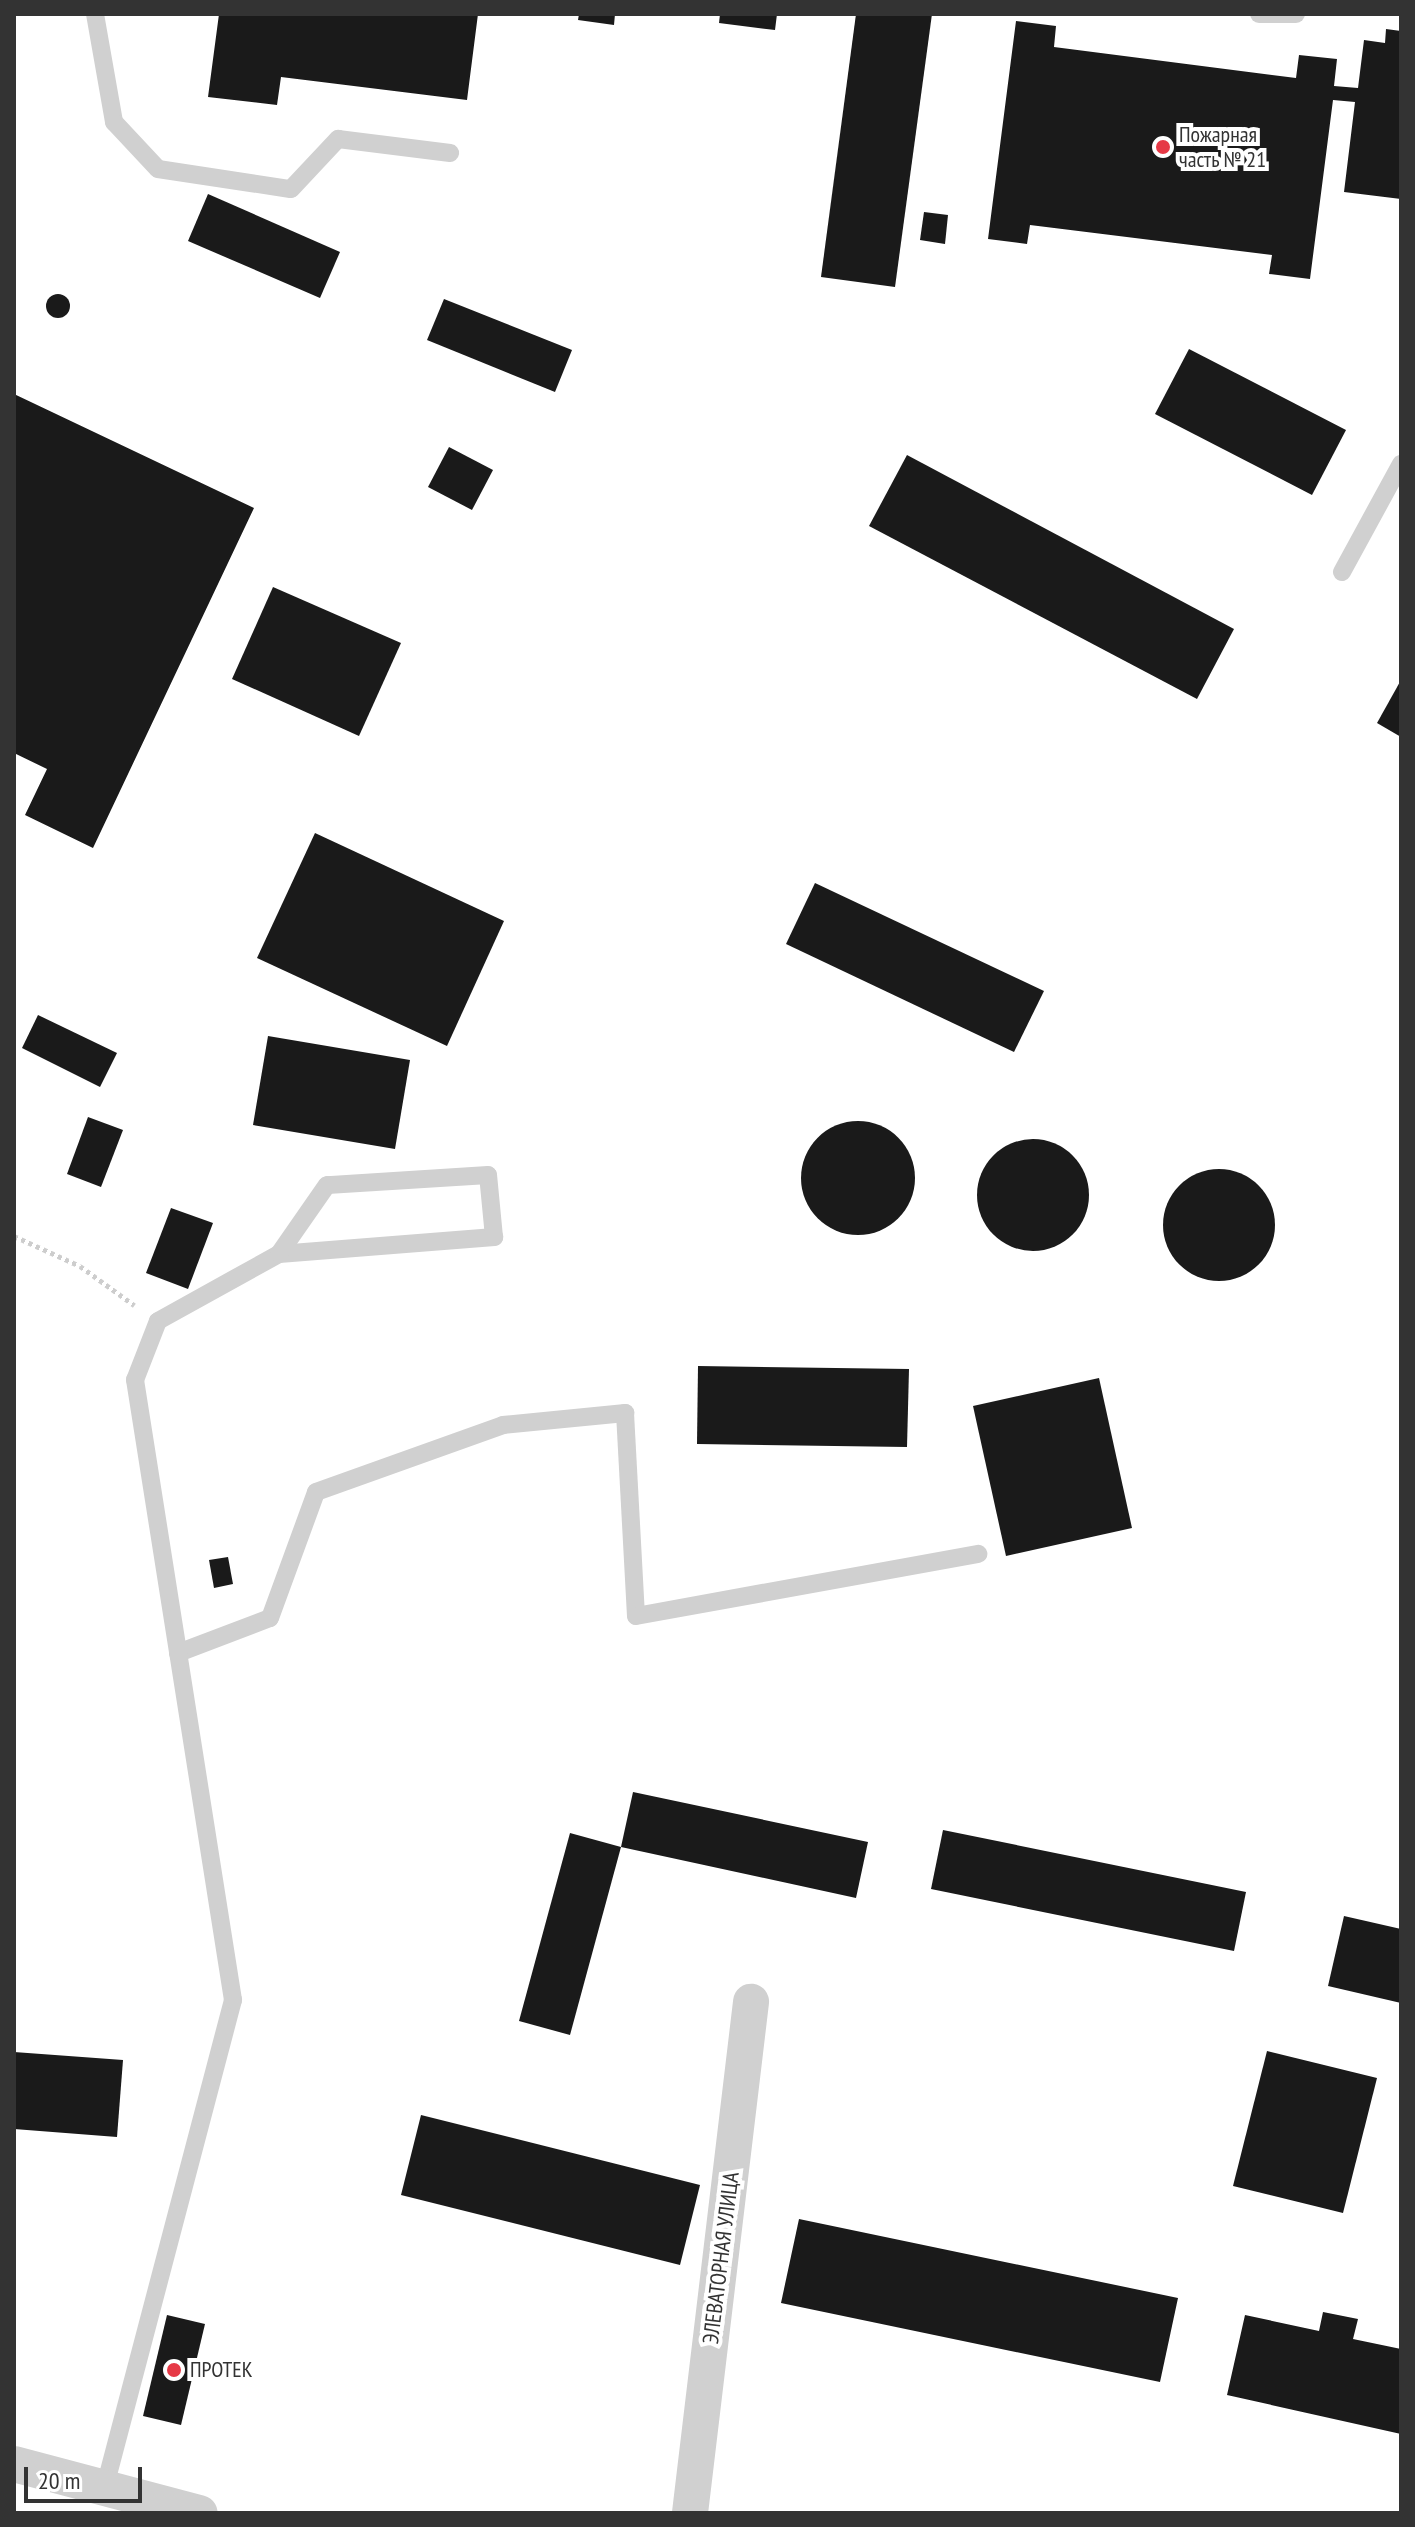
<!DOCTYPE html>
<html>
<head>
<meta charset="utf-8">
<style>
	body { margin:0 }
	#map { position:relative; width:1415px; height:2527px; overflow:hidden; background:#fff; font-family:"PT Sans Narrow",sans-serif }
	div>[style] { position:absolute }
	.building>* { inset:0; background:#1a1a1a }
	.round { border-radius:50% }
	.path>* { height:5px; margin-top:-2.5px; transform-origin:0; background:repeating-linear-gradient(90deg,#cdcdcd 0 4px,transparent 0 8px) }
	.lane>* { height:18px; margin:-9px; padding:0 9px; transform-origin:9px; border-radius:9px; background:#d0d0d0 }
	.street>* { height:36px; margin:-18px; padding:0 18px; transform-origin:18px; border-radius:18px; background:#d0d0d0 }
	.dots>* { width:22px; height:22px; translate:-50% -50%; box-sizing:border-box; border:4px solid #fff; border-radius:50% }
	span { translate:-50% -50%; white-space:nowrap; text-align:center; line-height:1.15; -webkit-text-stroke:8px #fff; paint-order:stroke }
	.poi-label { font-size:22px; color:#333 }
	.left { translate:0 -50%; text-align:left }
	.street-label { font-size:22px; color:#333 }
	.frame { position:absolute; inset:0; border:16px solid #333; pointer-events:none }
	.scale { position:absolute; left:24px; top:2467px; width:118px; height:36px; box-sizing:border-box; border:4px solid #333; border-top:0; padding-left:10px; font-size:24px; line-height:28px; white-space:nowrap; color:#333; -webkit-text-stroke:6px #fff; paint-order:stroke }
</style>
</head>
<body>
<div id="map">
	<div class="building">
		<div style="clip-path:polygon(219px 14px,478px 14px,467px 100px,281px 77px,277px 105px,208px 97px)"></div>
		<div style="clip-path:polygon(579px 14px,615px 14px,614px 25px,578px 20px)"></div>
		<div style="clip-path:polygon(720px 14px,777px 14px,775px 30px,719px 23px)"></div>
		<div style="clip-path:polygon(856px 14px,932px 14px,895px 287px,821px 277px)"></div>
		<div style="clip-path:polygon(1016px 21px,1056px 26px,1054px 47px,1296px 78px,1299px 55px,1337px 59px,1334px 86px,1358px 88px,1364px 40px,1385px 43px,1386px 29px,1401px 31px,1401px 199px,1344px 192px,1355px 102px,1333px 100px,1310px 279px,1269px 274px,1272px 255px,1030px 225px,1027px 244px,988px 239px)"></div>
		<div style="clip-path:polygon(208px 194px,340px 252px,320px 298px,188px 241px)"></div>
		<div style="clip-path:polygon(924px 212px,948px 215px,945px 244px,920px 240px)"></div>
		<div class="round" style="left:46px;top:294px;width:24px;height:24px"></div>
		<div style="clip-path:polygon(444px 299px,572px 350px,555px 392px,427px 340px)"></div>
		<div style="clip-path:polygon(1189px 349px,1346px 430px,1312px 495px,1155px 414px)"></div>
		<div style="clip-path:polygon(14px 394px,254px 508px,93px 848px,25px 815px,47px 769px,14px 753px)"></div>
		<div style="clip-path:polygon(449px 447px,493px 470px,472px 510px,428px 487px)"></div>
		<div style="clip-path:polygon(907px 455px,1234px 629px,1197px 699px,869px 526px)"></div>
		<div style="clip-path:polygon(273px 587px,401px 643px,359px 736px,232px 679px)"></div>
		<div style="clip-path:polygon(1401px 680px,1401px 737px,1377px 723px)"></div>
		<div style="clip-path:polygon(315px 833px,504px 921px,447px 1046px,257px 958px)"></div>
		<div style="clip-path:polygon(815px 883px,1044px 991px,1014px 1052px,786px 944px)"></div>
		<div style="clip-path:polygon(38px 1015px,117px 1053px,100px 1087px,22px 1048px)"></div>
		<div style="clip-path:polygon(268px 1036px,410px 1060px,395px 1149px,253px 1125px)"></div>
		<div style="clip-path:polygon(88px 1117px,123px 1130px,101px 1187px,67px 1174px)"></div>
		<div class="round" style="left:801px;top:1121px;width:114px;height:114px"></div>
		<div class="round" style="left:977px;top:1139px;width:112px;height:112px"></div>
		<div class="round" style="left:1163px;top:1169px;width:112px;height:112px"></div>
		<div style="clip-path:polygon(171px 1208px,213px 1223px,188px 1289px,146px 1273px)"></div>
		<div style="clip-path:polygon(698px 1366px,909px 1369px,907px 1447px,697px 1444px)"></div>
		<div style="clip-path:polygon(1099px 1378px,1132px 1528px,1006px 1556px,973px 1406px)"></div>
		<div style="clip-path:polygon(228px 1557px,233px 1584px,214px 1588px,209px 1560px)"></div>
		<div style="clip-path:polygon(633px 1792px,868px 1842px,856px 1898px,621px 1847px)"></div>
		<div style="clip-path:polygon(943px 1830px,1246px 1892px,1234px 1951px,931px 1889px)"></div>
		<div style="clip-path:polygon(570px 1833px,621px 1847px,570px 2035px,519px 2021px)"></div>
		<div style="clip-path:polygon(1344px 1916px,1401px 1929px,1401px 2003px,1328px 1986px)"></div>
		<div style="clip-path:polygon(1267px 2051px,1377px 2078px,1343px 2213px,1233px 2186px)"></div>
		<div style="clip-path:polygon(14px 2052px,123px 2060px,117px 2137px,14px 2129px)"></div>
		<div style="clip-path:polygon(421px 2115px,700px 2185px,680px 2265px,401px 2195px)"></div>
		<div style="clip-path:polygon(799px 2219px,1178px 2298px,1160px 2382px,781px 2303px)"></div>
		<div style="clip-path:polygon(1323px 2312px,1358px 2319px,1353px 2339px,1401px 2349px,1401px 2434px,1227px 2395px,1245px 2315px,1319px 2331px)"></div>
		<div style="clip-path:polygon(167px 2315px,205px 2324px,181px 2425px,143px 2416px)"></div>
	</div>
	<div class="path">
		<div style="left:14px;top:1236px;width:72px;rotate:24.4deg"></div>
		<div style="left:80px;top:1266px;width:67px;rotate:35.8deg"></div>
	</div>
	<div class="lane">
		<div style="left:95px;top:14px;width:110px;rotate:80deg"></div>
		<div style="left:114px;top:122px;width:64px;rotate:46.9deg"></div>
		<div style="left:158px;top:169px;width:134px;rotate:8.6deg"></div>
		<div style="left:291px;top:189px;width:69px;rotate:-46.8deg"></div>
		<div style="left:338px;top:139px;width:113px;rotate:7.1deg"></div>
		<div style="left:1259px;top:14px;width:37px"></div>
		<div style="left:1342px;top:572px;width:123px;rotate:-61.4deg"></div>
		<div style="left:178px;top:1653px;width:98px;rotate:-20.8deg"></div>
		<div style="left:270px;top:1618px;width:134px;rotate:-69.9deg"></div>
		<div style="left:316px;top:1492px;width:199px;rotate:-19.7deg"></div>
		<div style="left:503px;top:1425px;width:123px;rotate:-5.6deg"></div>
		<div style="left:625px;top:1413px;width:203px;rotate:86.9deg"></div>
		<div style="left:636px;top:1616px;width:348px;rotate:-10.3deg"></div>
		<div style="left:104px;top:2490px;width:507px;rotate:-75.25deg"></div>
		<div style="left:233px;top:2000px;width:628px;rotate:-98.98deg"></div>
		<div style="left:135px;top:1380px;width:63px;rotate:-68.7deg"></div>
		<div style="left:158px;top:1321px;width:138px;rotate:-29deg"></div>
		<div style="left:279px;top:1254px;width:216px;rotate:-4.5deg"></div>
		<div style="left:494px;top:1237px;width:62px;rotate:-95.5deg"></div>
		<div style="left:488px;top:1175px;width:161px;rotate:176.4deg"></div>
		<div style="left:327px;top:1185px;width:84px;rotate:124.8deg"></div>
	</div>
	<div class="street">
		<div style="left:14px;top:2464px;width:192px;rotate:14.8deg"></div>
		<div style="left:690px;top:2513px;width:515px;rotate:-83.19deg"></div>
	</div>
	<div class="dots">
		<div style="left:1163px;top:147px;background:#e63946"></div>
		<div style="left:174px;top:2370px;background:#e63946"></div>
	</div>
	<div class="poi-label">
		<span class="left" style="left:1179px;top:147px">Пожарная<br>часть № 21</span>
		<span class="left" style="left:190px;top:2370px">ПРОТЕК</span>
	</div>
	<div class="street-label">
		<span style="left:721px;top:2258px;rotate:-83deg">ЭЛЕВАТОРНАЯ УЛИЦА</span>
	</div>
	<div class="frame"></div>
	<div class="scale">20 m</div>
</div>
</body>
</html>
